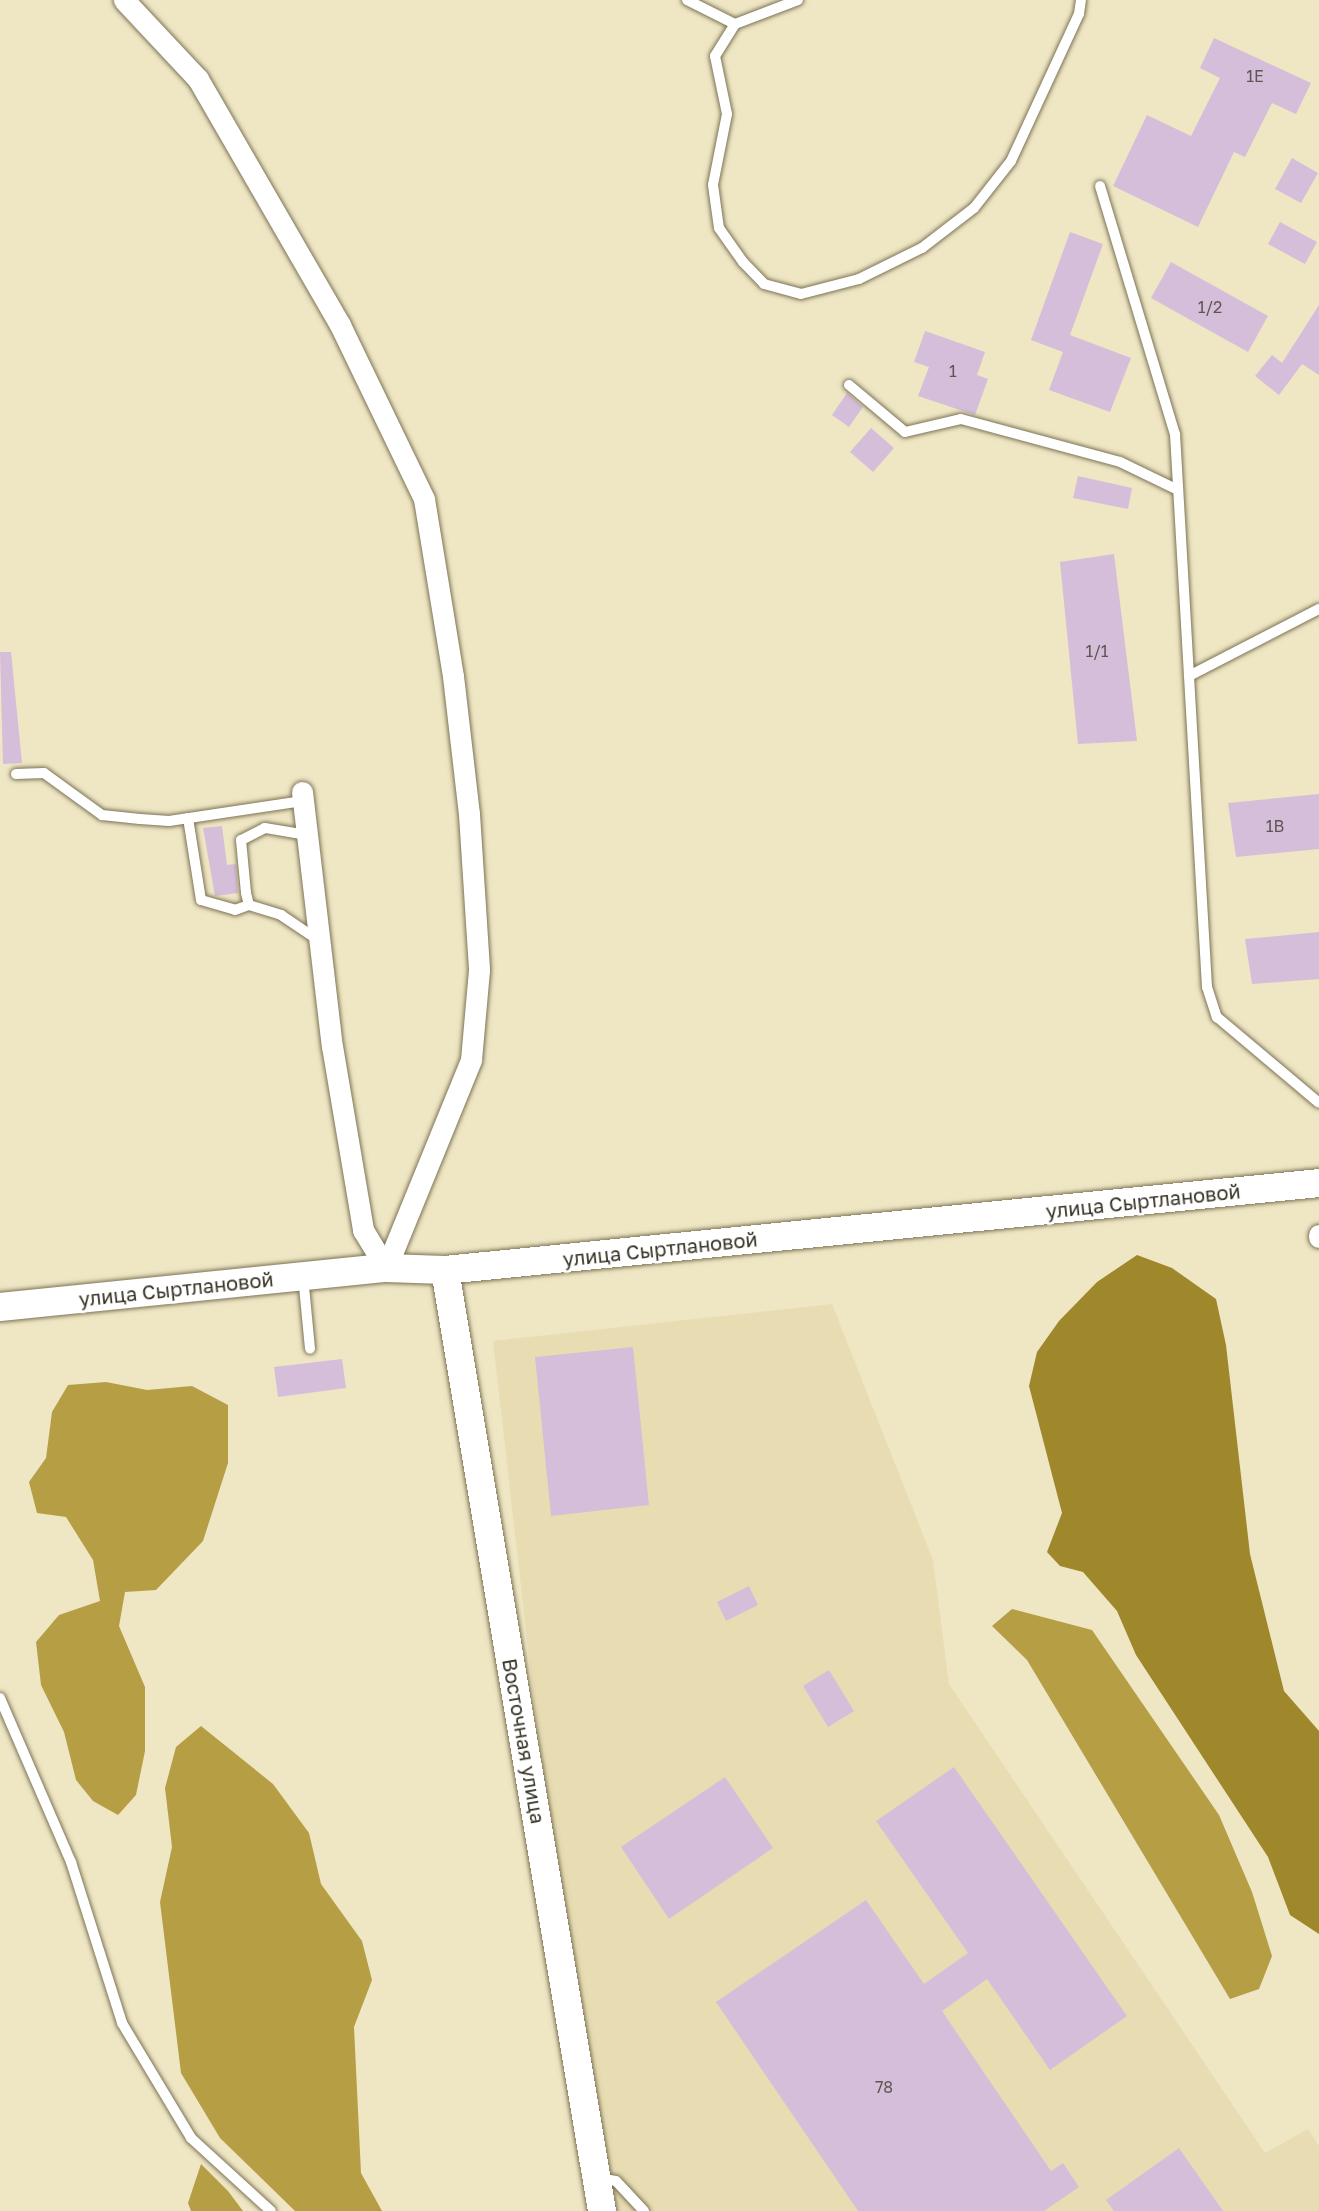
<!DOCTYPE html>
<html>
<head>
<meta charset="utf-8">
<style>
	body { margin:0 }
	#map { position:relative; width:1319px; height:2211px; overflow:hidden; background:#efe6c4; font-family:"Golos Text",sans-serif }
	div>[style] { position:absolute }
	.built>* { inset:0; background:#e8dcb3 }
	.forest>* { inset:0; background:#b69e45 }
	.water>* { inset:0; background:#9f872b }
	.building>* { inset:0; background:#d5beda }
	.roads { filter:drop-shadow(0 0 2px #7c7455) drop-shadow(0 0 2px #7c7455) }
	.lane>* { height:10px; margin:-5px; padding:0 5px; transform-origin:5px; border-radius:5px; background:#fff }
	.street>* { height:21px; margin:-10.5px; padding:0 10.5px; transform-origin:10.5px; border-radius:10.5px; background:#fff }
	.secondary>* { height:28px; margin:-14px; padding:0 14px; transform-origin:14px; border-radius:14px; background:#fff }
	span { translate:-50% -50%; white-space:nowrap; text-align:center; line-height:1.15; -webkit-text-stroke:5px #fff; paint-order:stroke }
	.number-label { font-size:16px; color:#5e5653 }
	.number-label span { -webkit-text-stroke-width:0 }
	.street-label { font-size:20px; color:#363326 }
</style>
</head>
<body>
<div id="map">
	<div class="built">
		<div style="clip-path:polygon(832px 1304px,933px 1560px,949px 1684px,1265px 2153px,1308px 2129px,1319px 2146px,1319px 2211px,616px 2211px,543px 1779px,493px 1341px)"></div>
	</div>
	<div class="forest">
		<div style="clip-path:polygon(106px 1382px,147px 1390px,192px 1386px,228px 1405px,228px 1463px,203px 1541px,156px 1590px,125px 1592px,119px 1626px,145px 1687px,145px 1751px,136px 1795px,118px 1815px,93px 1801px,76px 1780px,64px 1732px,41px 1685px,36px 1642px,59px 1615px,100px 1601px,93px 1560px,66px 1517px,37px 1513px,29px 1482px,46px 1458px,52px 1412px,68px 1385px)"></div>
		<div style="clip-path:polygon(1012px 1609px,1092px 1630px,1219px 1815px,1252px 1892px,1272px 1956px,1259px 1989px,1230px 1999px,1027px 1660px,992px 1626px)"></div>
		<div style="clip-path:polygon(201px 1726px,273px 1784px,309px 1833px,321px 1884px,362px 1941px,372px 1980px,354px 2027px,361px 2173px,382px 2211px,295px 2211px,220px 2138px,181px 2073px,160px 1902px,172px 1847px,165px 1788px,176px 1747px)"></div>
		<div style="clip-path:polygon(201px 2164px,228px 2191px,243px 2211px,191px 2211px,188px 2203px)"></div>
	</div>
	<div class="water">
		<div style="clip-path:polygon(1137px 1255px,1172px 1268px,1216px 1299px,1226px 1345px,1250px 1554px,1284px 1691px,1319px 1731px,1319px 1934px,1290px 1915px,1268px 1857px,1136px 1655px,1117px 1611px,1083px 1572px,1060px 1566px,1047px 1552px,1062px 1513px,1029px 1386px,1037px 1352px,1059px 1321px,1097px 1282px)"></div>
	</div>
	<div class="building">
		<div style="clip-path:polygon(1214px 38px,1311px 83px,1296px 114px,1272px 103px,1245px 157px,1234px 152px,1198px 227px,1113px 186px,1147px 115px,1191px 136px,1220px 78px,1200px 68px)"></div>
		<div style="clip-path:polygon(1292px 158px,1318px 173px,1301px 203px,1275px 189px)"></div>
		<div style="clip-path:polygon(1280px 222px,1317px 242px,1305px 264px,1268px 244px)"></div>
		<div style="clip-path:polygon(1070px 232px,1103px 244px,1070px 335px,1131px 358px,1110px 412px,1049px 390px,1063px 352px,1031px 340px)"></div>
		<div style="clip-path:polygon(1171px 262px,1268px 316px,1248px 352px,1151px 298px)"></div>
		<div style="clip-path:polygon(1319px 305px,1319px 375px,1302px 364px,1279px 395px,1255px 376px,1272px 355px,1282px 363px)"></div>
		<div style="clip-path:polygon(925px 331px,985px 352px,977px 375px,988px 379px,975px 415px,918px 396px,929px 367px,914px 362px)"></div>
		<div style="clip-path:polygon(847px 393px,863px 407px,849px 427px,832px 415px)"></div>
		<div style="clip-path:polygon(871px 428px,894px 448px,873px 472px,850px 452px)"></div>
		<div style="clip-path:polygon(1078px 476px,1132px 488px,1128px 509px,1073px 498px)"></div>
		<div style="clip-path:polygon(1114px 554px,1137px 741px,1078px 744px,1060px 562px)"></div>
		<div style="clip-path:polygon(0 652px,11px 652px,22px 763px,3px 764px)"></div>
		<div style="clip-path:polygon(1319px 794px,1319px 849px,1236px 857px,1228px 803px)"></div>
		<div style="clip-path:polygon(222px 826px,227px 865px,236px 864px,238px 893px,215px 896px,203px 828px)"></div>
		<div style="clip-path:polygon(1319px 932px,1319px 979px,1252px 984px,1245px 939px)"></div>
		<div style="clip-path:polygon(633px 1347px,649px 1505px,551px 1516px,535px 1357px)"></div>
		<div style="clip-path:polygon(342px 1359px,346px 1388px,278px 1397px,274px 1367px)"></div>
		<div style="clip-path:polygon(749px 1586px,758px 1605px,726px 1621px,717px 1602px)"></div>
		<div style="clip-path:polygon(829px 1670px,854px 1711px,828px 1727px,803px 1686px)"></div>
		<div style="clip-path:polygon(954px 1767px,1127px 2016px,1050px 2070px,987px 1979px,942px 2011px,1051px 2171px,1063px 2163px,1079px 2187px,1044px 2211px,858px 2211px,716px 2002px,866px 1900px,924px 1984px,968px 1953px,876px 1821px)"></div>
		<div style="clip-path:polygon(725px 1777px,773px 1848px,669px 1919px,621px 1847px)"></div>
		<div style="clip-path:polygon(1179px 2148px,1223px 2211px,1114px 2211px,1106px 2200px)"></div>
	</div>
	<div class="roads">
		<div class="lane">
			<div style="left:687px;top:0;width:54px;rotate:26.6deg"></div>
			<div style="left:798px;top:0;width:67px;rotate:159.1deg"></div>
			<div style="left:735px;top:24px;width:38px;rotate:122deg"></div>
			<div style="left:715px;top:56px;width:59px;rotate:78.3deg"></div>
			<div style="left:727px;top:114px;width:72px;rotate:101.2deg"></div>
			<div style="left:713px;top:185px;width:43px;rotate:82.1deg"></div>
			<div style="left:719px;top:228px;width:42px;rotate:54.8deg"></div>
			<div style="left:743px;top:262px;width:30px;rotate:46deg"></div>
			<div style="left:764px;top:284px;width:38px;rotate:15deg"></div>
			<div style="left:801px;top:294px;width:60px;rotate:-14.5deg"></div>
			<div style="left:859px;top:279px;width:70px;rotate:-26.2deg"></div>
			<div style="left:922px;top:248px;width:66px;rotate:-37.6deg"></div>
			<div style="left:974px;top:208px;width:60px;rotate:-51.8deg"></div>
			<div style="left:1011px;top:161px;width:162px;rotate:-65.2deg"></div>
			<div style="left:1079px;top:14px;width:14px;rotate:-82deg"></div>
			<div style="left:1100px;top:186px;width:259px;rotate:73.2deg"></div>
			<div style="left:1175px;top:434px;width:554px;rotate:86.69deg"></div>
			<div style="left:1207px;top:987px;width:32px;rotate:72deg"></div>
			<div style="left:1217px;top:1017px;width:133px;rotate:40.1deg"></div>
			<div style="left:849px;top:385px;width:73px;rotate:40deg"></div>
			<div style="left:905px;top:432px;width:57px;rotate:-13.1deg"></div>
			<div style="left:961px;top:419px;width:165px;rotate:15.1deg"></div>
			<div style="left:1120px;top:462px;width:64px;rotate:25.8deg"></div>
			<div style="left:1189px;top:676px;width:146px;rotate:-27.3deg"></div>
			<div style="left:16px;top:774px;width:28px;rotate:-2deg"></div>
			<div style="left:44px;top:773px;width:72px;rotate:35.9deg"></div>
			<div style="left:102px;top:815px;width:38px;rotate:6deg"></div>
			<div style="left:140px;top:819px;width:29px;rotate:4deg"></div>
			<div style="left:169px;top:821px;width:135px;rotate:-8.5deg"></div>
			<div style="left:188px;top:818px;width:83px;rotate:81deg"></div>
			<div style="left:201px;top:900px;width:35px;rotate:16deg"></div>
			<div style="left:235px;top:910px;width:15px;rotate:-20deg"></div>
			<div style="left:307px;top:835px;width:43px;rotate:-170.5deg"></div>
			<div style="left:265px;top:828px;width:27px;rotate:153deg"></div>
			<div style="left:241px;top:840px;width:53px;rotate:84.6deg"></div>
			<div style="left:246px;top:893px;width:12px;rotate:76deg"></div>
			<div style="left:249px;top:905px;width:34px;rotate:17deg"></div>
			<div style="left:281px;top:915px;width:45px;rotate:34deg"></div>
			<div style="left:303px;top:1276px;width:73px;rotate:84.5deg"></div>
			<div style="left:0;top:1698px;width:179px;rotate:66.6deg"></div>
			<div style="left:71px;top:1862px;width:169px;rotate:72.4deg"></div>
			<div style="left:122px;top:2023px;width:134px;rotate:59deg"></div>
			<div style="left:191px;top:2138px;width:108px;rotate:42.4deg"></div>
			<div style="left:598px;top:2178px;width:18px;rotate:9deg"></div>
			<div style="left:616px;top:2181px;width:41px;rotate:47deg"></div>
		</div>
		<div class="street">
			<div style="left:124px;top:0;width:108px;rotate:46.9deg"></div>
			<div style="left:198px;top:79px;width:284px;rotate:60deg"></div>
			<div style="left:340px;top:325px;width:193px;rotate:64.2deg"></div>
			<div style="left:424px;top:499px;width:179px;rotate:80.7deg"></div>
			<div style="left:453px;top:676px;width:139px;rotate:83.4deg"></div>
			<div style="left:469px;top:814px;width:156px;rotate:86.3deg"></div>
			<div style="left:479px;top:970px;width:90px;rotate:95.1deg"></div>
			<div style="left:471px;top:1060px;width:225px;rotate:112.2deg"></div>
			<div style="left:302px;top:792px;width:256px;rotate:83.3deg"></div>
			<div style="left:332px;top:1046px;width:187px;rotate:80.4deg"></div>
			<div style="left:363px;top:1230px;width:44px;rotate:58.8deg"></div>
			<div style="left:1319px;top:1235px;width:2px;rotate:90deg"></div>
		</div>
		<div class="secondary">
			<div style="left:445px;top:1270px;width:954px;rotate:80.53deg"></div>
			<div style="left:0;top:1307px;width:388px;rotate:-5.8deg"></div>
			<div style="left:386px;top:1268px;width:59px;rotate:1.9deg"></div>
			<div style="left:445px;top:1270px;width:878px;rotate:-5.68deg"></div>
		</div>
	</div>
	<div class="number-label">
		<span style="left:1255px;top:76px">1Е</span>
		<span style="left:1210px;top:307px">1/2</span>
		<span style="left:953px;top:371px">1</span>
		<span style="left:1097px;top:651px">1/1</span>
		<span style="left:1275px;top:826px">1В</span>
		<span style="left:884px;top:2087px">78</span>
	</div>
	<div class="street-label">
		<span style="left:1143px;top:1201px;rotate:-6deg">улица Сыртлановой</span>
		<span style="left:660px;top:1249px;rotate:-6deg">улица Сыртлановой</span>
		<span style="left:176px;top:1289px;rotate:-6deg">улица Сыртлановой</span>
		<span style="left:524px;top:1741px;rotate:80deg">Восточная улица</span>
	</div>
</div>
</body>
</html>
